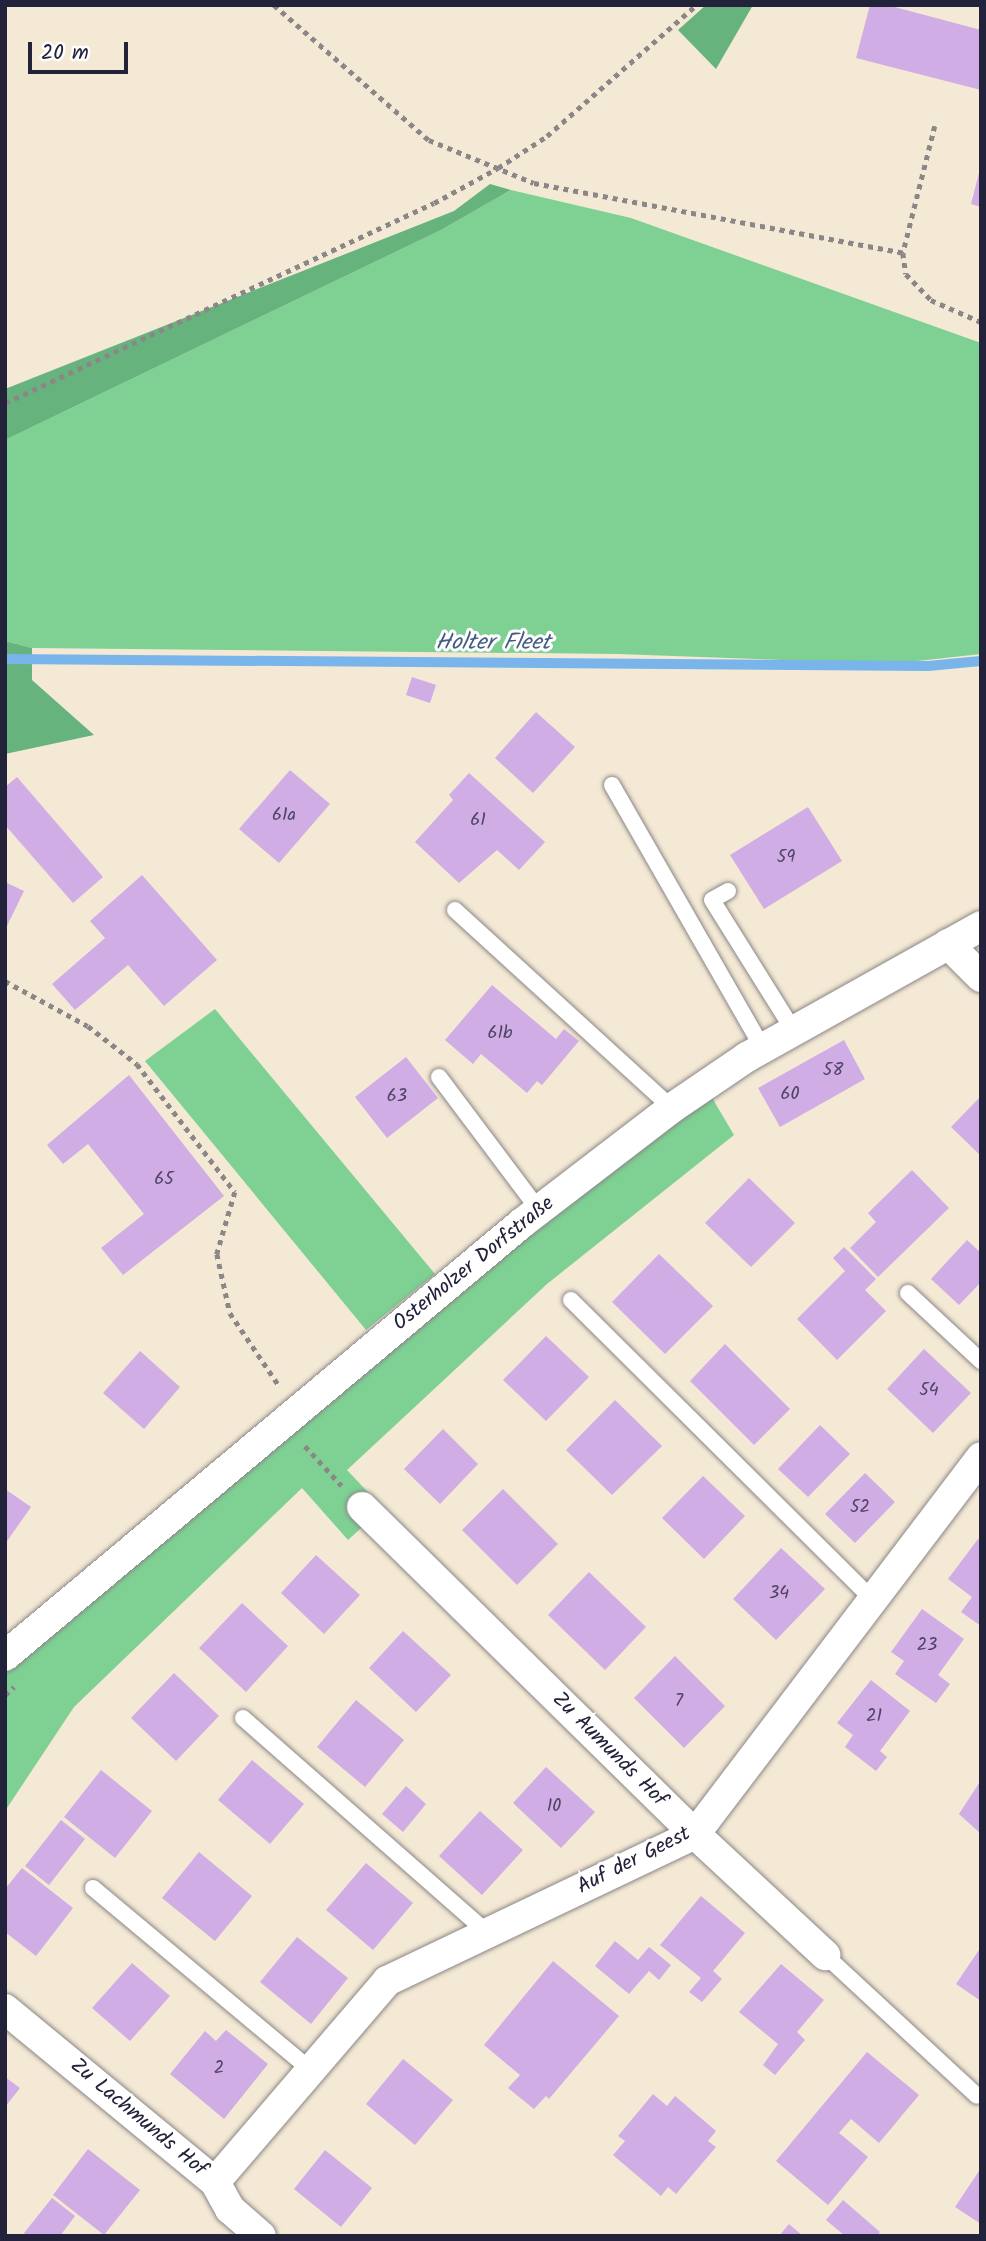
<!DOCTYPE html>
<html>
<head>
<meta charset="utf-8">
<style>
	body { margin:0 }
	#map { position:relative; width:986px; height:2241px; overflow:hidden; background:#f4e9d4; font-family:Kalam,sans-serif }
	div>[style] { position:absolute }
	.green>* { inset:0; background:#7ed193 }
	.forest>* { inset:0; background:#66b37d }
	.stream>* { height:10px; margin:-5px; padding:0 5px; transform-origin:5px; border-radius:5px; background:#79b4eb }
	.building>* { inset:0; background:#d1ade5 }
	.path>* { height:4.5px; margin-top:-2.25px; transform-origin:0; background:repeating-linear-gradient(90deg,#8b8688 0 5px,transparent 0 10px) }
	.roads { filter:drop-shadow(0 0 2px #8b8688) drop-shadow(0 0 2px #8b8688) }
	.lane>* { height:16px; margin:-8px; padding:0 8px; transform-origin:8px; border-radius:8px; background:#fff }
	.street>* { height:30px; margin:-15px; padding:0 15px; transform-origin:15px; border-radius:15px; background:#fff }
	span { translate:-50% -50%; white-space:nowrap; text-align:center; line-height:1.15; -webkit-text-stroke:6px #fff; paint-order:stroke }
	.number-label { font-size:18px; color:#4e4566 }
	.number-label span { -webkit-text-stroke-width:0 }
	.street-label { font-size:21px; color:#22223b }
	.water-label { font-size:23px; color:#455c81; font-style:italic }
	.frame { position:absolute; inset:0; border:7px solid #22223b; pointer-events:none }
	.scale { position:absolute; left:28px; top:42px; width:100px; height:32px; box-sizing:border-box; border:4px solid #22223b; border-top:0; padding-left:9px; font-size:21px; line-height:24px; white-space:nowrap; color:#22223b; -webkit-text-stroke:5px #fff; paint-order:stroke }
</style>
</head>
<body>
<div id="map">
	<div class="green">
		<div style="clip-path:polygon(511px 190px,631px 218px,981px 343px,981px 654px,890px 664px,618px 654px,32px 648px,5px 641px,5px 440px,441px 230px)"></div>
		<div style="clip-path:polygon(215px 1009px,435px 1274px,366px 1330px,145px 1061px)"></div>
		<div style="clip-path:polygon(711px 1096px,734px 1135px,547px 1284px,347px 1470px,383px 1508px,348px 1540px,302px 1488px,74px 1707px,5px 1811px,5px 1670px,541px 1224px)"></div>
	</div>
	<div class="forest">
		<div style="clip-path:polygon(706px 5px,753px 5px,716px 69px,678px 30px)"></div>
		<div style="clip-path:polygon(490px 184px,511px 190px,441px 230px,5px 440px,5px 389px,454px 211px)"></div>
		<div style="clip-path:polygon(5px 641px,32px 648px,32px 680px,94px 735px,5px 754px)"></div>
	</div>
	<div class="stream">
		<div style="left:5px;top:659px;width:923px;rotate:0.43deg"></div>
		<div style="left:928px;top:666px;width:53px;rotate:-5.4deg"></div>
	</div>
	<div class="building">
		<div style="clip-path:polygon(870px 5px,887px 5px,981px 30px,981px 90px,856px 58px)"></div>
		<div style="clip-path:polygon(980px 169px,981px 169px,981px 207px,971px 204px)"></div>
		<div style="clip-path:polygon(412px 677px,436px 685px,430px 703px,406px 695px)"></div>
		<div style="clip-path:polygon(536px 712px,575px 747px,533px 793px,495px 758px)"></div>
		<div style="clip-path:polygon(290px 770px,330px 804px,279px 863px,239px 829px)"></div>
		<div style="clip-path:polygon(469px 773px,545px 842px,519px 870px,497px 850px,459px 883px,415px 842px,453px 800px,449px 795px)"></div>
		<div style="clip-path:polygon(17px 777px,103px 877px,73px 903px,5px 825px,5px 787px)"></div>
		<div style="clip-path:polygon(808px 807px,842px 861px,764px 909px,730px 855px)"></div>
		<div style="clip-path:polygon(142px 875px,217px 960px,164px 1006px,128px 965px,75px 1010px,52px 984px,105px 938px,90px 921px)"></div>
		<div style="clip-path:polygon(5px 882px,24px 891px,5px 930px)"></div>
		<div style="clip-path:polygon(492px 985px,556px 1039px,564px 1029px,579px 1041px,542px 1085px,537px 1081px,527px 1093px,481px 1054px,473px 1064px,445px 1040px)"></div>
		<div style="clip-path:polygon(844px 1040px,865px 1079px,780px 1127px,758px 1088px)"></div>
		<div style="clip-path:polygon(406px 1057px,438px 1098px,387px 1138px,355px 1097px)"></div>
		<div style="clip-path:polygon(129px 1075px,224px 1196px,123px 1275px,101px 1248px,144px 1214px,88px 1144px,63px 1164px,47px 1145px)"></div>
		<div style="clip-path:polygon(981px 1096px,981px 1156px,951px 1127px)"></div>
		<div style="clip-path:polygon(912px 1170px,949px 1208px,878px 1277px,850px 1248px,876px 1222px,868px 1213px)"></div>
		<div style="clip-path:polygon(749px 1178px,795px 1223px,751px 1267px,705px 1223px)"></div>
		<div style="clip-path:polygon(967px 1240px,981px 1253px,981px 1282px,959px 1305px,931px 1279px)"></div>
		<div style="clip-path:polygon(844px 1247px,876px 1279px,865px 1290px,886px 1311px,837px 1360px,797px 1319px,845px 1271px,833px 1258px)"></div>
		<div style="clip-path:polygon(659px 1254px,713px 1306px,665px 1354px,612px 1302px)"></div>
		<div style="clip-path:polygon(546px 1336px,589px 1377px,546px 1421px,503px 1380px)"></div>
		<div style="clip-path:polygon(725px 1344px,790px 1409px,754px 1445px,690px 1381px)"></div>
		<div style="clip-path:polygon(924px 1349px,971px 1393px,933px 1433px,887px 1389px)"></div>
		<div style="clip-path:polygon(140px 1351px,180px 1387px,144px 1429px,103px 1393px)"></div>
		<div style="clip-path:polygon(615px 1400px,662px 1446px,612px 1495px,566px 1450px)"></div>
		<div style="clip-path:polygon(820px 1425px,850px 1454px,808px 1497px,778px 1469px)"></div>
		<div style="clip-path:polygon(443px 1429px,478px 1464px,440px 1504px,404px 1469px)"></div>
		<div style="clip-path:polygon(865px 1473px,895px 1502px,855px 1543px,825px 1514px)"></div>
		<div style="clip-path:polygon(703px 1476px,745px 1516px,704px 1559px,662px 1518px)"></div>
		<div style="clip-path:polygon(5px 1489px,31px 1507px,5px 1544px)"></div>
		<div style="clip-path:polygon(503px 1489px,558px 1544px,517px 1585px,462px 1530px)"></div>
		<div style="clip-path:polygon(978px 1539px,981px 1541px,981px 1626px,961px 1612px,972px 1597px,948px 1579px)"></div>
		<div style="clip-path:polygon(781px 1548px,825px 1589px,776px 1640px,733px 1599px)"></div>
		<div style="clip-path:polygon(316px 1555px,360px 1595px,324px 1634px,281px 1593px)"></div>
		<div style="clip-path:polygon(589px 1572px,646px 1627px,605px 1670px,548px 1615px)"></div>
		<div style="clip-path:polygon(242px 1603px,288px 1646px,246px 1692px,199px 1648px)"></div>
		<div style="clip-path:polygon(922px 1609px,964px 1639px,938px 1675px,950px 1684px,936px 1703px,895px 1674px,904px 1661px,891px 1652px)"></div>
		<div style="clip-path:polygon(403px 1631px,451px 1675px,416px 1712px,369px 1668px)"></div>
		<div style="clip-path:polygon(675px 1656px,725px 1706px,684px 1748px,634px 1698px)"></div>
		<div style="clip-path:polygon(174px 1673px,219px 1716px,176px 1761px,131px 1718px)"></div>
		<div style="clip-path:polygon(871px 1680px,910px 1711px,880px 1751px,887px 1757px,876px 1771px,845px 1747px,853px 1735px,837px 1723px)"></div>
		<div style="clip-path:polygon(356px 1700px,404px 1740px,365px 1787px,317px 1747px)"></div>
		<div style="clip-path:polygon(252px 1760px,304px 1804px,270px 1844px,218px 1800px)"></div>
		<div style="clip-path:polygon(546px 1767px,595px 1812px,561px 1848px,513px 1803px)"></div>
		<div style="clip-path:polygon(101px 1770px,152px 1811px,115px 1858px,64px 1817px)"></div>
		<div style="clip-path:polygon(981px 1780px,981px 1834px,959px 1814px)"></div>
		<div style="clip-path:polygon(406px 1786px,426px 1804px,403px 1832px,382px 1814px)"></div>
		<div style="clip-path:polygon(480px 1811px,523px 1850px,482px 1895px,439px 1856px)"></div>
		<div style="clip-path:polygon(61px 1820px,85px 1839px,49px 1885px,25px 1866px)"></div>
		<div style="clip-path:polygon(199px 1852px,252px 1896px,215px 1941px,162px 1898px)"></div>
		<div style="clip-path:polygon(366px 1863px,413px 1903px,373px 1950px,326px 1910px)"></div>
		<div style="clip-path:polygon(22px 1868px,73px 1908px,36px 1956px,5px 1932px,5px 1889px)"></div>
		<div style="clip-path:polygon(701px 1896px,745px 1933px,713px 1971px,722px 1979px,702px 2002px,689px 1992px,701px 1978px,660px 1945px)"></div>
		<div style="clip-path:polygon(297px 1937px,348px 1978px,311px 2024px,260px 1982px)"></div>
		<div style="clip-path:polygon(615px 1941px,638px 1960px,649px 1947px,671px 1965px,659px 1980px,649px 1971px,629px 1994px,595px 1966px)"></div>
		<div style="clip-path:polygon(981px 1947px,981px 2001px,956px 1984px)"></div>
		<div style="clip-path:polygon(553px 1961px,619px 2016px,549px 2099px,546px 2096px,534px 2109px,508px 2088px,520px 2075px,484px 2045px)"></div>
		<div style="clip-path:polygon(132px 1963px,170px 1996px,130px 2041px,92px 2008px)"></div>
		<div style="clip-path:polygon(781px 1964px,824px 2000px,797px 2032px,805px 2040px,775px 2075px,763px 2065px,778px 2044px,739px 2012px)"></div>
		<div style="clip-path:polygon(226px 2030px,268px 2064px,224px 2119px,170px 2074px,205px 2031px,216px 2041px)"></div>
		<div style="clip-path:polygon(867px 2052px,919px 2095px,879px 2143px,851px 2119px,839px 2133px,868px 2157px,828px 2205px,776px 2161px)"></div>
		<div style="clip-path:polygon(403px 2059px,453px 2100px,415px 2145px,366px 2104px)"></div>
		<div style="clip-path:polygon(5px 2077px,20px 2088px,5px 2107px)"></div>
		<div style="clip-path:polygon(653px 2094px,667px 2106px,675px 2096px,716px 2131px,708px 2141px,716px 2147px,676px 2194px,668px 2187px,661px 2196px,613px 2155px,625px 2141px,618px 2136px)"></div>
		<div style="clip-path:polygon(88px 2149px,140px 2190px,104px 2235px,53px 2195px)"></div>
		<div style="clip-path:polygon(325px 2150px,372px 2188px,341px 2227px,294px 2189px)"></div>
		<div style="clip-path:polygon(981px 2168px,981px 2224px,955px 2207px)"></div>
		<div style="clip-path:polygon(52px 2198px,75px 2216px,60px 2236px,27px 2236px,24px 2233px)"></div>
		<div style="clip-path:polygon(843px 2200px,880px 2232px,877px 2236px,845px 2236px,826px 2220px)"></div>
		<div style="clip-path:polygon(789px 2224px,803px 2236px,779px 2236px)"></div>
	</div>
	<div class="path">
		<div style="left:274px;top:5px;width:206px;rotate:41.1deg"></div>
		<div style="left:429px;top:140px;width:113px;rotate:22.3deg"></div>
		<div style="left:534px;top:183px;width:376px;rotate:10.7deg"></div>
		<div style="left:935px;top:126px;width:131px;rotate:104.1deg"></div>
		<div style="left:903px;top:253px;width:21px;rotate:82deg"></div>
		<div style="left:906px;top:274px;width:36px;rotate:46deg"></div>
		<div style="left:931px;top:300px;width:55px;rotate:23.7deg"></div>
		<div style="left:5px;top:403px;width:473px;rotate:-25deg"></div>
		<div style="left:434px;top:203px;width:73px;rotate:-28.7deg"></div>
		<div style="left:498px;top:168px;width:59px;rotate:-33.1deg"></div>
		<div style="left:547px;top:136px;width:198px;rotate:-41.3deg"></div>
		<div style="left:5px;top:981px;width:94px;rotate:28.5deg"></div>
		<div style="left:88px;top:1026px;width:62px;rotate:37.8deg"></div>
		<div style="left:137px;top:1064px;width:161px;rotate:52.6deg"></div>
		<div style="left:235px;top:1192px;width:65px;rotate:106.2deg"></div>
		<div style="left:217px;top:1254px;width:60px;rotate:77.6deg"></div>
		<div style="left:230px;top:1313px;width:89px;rotate:56deg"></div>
		<div style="left:305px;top:1446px;width:54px;rotate:47.2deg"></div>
		<div style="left:5px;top:1695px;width:12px;rotate:-42deg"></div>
	</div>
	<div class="roads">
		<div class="lane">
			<div style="left:612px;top:785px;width:304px;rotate:60.2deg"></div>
			<div style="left:728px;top:891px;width:18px;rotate:151deg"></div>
			<div style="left:712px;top:900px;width:155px;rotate:58deg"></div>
			<div style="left:455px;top:910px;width:294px;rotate:42.4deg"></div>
			<div style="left:439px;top:1077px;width:166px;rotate:53.1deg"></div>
			<div style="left:908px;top:1293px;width:100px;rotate:43deg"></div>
			<div style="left:571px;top:1300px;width:423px;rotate:44.8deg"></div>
			<div style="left:243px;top:1718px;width:326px;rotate:41.3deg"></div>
			<div style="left:93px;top:1888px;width:284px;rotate:39.9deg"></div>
			<div style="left:825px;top:1955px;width:207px;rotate:42.8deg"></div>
		</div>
		<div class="street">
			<div style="left:948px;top:944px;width:47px;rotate:45deg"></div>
			<div style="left:362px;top:1507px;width:467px;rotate:44.5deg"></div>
			<div style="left:695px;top:1834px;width:178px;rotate:42.9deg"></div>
			<div style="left:5px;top:1656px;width:674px;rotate:-39.95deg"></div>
			<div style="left:522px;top:1223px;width:189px;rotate:-37.5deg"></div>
			<div style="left:672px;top:1108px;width:91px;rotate:-34.2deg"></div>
			<div style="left:747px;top:1057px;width:268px;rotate:-29.2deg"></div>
			<div style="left:5px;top:2009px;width:272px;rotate:39.5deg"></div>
			<div style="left:215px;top:2182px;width:31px;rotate:61deg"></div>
			<div style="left:230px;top:2209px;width:41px;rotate:41.1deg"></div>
			<div style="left:215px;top:2182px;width:265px;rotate:-49.4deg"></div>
			<div style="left:387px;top:1981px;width:341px;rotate:-25.5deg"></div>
			<div style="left:695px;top:1834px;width:473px;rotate:-52.8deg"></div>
		</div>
	</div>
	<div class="number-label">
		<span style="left:284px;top:816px">61a</span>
		<span style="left:478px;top:821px">61</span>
		<span style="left:786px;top:858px">59</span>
		<span style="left:500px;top:1034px">61b</span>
		<span style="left:833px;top:1071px">58</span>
		<span style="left:790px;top:1095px">60</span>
		<span style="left:397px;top:1097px">63</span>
		<span style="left:164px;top:1180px">65</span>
		<span style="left:929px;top:1391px">54</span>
		<span style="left:860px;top:1508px">52</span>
		<span style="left:779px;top:1594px">34</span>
		<span style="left:927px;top:1646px">23</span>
		<span style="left:679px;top:1702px">7</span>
		<span style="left:874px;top:1717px">21</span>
		<span style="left:554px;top:1807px">10</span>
		<span style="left:219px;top:2069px">2</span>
	</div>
	<div class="street-label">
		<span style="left:474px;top:1264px;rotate:-39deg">Osterholzer Dorfstraße</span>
		<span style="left:609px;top:1750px;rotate:45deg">Zu Aumunds Hof</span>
		<span style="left:634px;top:1861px;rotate:-27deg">Auf der Geest</span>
		<span style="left:138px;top:2118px;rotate:40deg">Zu Lachmunds Hof</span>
	</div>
	<div class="water-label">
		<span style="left:493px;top:643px">Holter Fleet</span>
	</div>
	<div class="frame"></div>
	<div class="scale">20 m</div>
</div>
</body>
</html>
